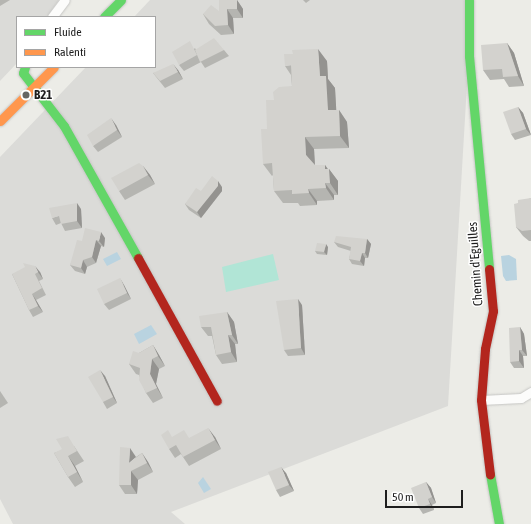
<!DOCTYPE html>
<html>
<head>
<meta charset="utf-8">
<style>
	body { margin:0 }
	#map { position:relative; width:531px; height:524px; overflow:hidden; background:#ecece7; font-family:"Asap Condensed",sans-serif }
	div>[style] { position:absolute }
	.residential>* { inset:0; background:#dbdbd8 }
	.pitch>* { inset:0; background:#b1e5d6 }
	.water>* { inset:0; background:#b9d3e0 }
	.roads { filter:drop-shadow(0 0 1px #c5c5c3) drop-shadow(0 0 1px #c5c5c3) }
	.street>* { height:9px; margin:-4.5px; padding:0 4.5px; transform-origin:4.5px; border-radius:4.5px; background:#fcfcfb }
	.fast>* { height:9px; margin:-4.5px; padding:0 4.5px; transform-origin:4.5px; border-radius:4.5px; background:#63d668 }
	.slow>* { height:9px; margin:-4.5px; padding:0 4.5px; transform-origin:4.5px; border-radius:4.5px; background:#ff974d }
	.jam>* { height:9px; margin:-4.5px; padding:0 4.5px; transform-origin:4.5px; border-radius:4.5px; background:#b3261e }
	.wall>* { inset:0; background:#b5b5b1 }
	.shaded-wall>* { inset:0; background:#949390 }
	.building>* { inset:0; background:#d3d2ce }
	.dots>* { width:11px; height:11px; translate:-50% -50%; box-sizing:border-box; border:2px solid #fff; border-radius:50% }
	span { translate:-50% -50%; white-space:nowrap; text-align:center; line-height:1.15; -webkit-text-stroke:3px #fff; paint-order:stroke }
	.poi-label { font-size:13px; color:#1e1e1e; font-weight:700 }
	.left { translate:0 -50%; text-align:left }
	.street-label { font-size:13px; color:#1e1e1e }
	.legend { position:absolute; left:16px; top:16px; width:140px; height:52px; box-sizing:border-box; background:#fff; border:1px solid #a5a5a5; margin:0; padding:5px 7px; list-style:none; font-size:12px; color:#1e1e1e }
	.legend li { display:flex; align-items:center; gap:8px; height:20px }
	.legend b { width:20px; border:1px solid #a5a5a5 }
	.scale { position:absolute; left:385px; top:490px; width:78px; height:18px; box-sizing:border-box; border:2px solid #1e1e1e; border-top:0; padding-left:5px; font-size:12px; line-height:14px; white-space:nowrap; color:#1e1e1e; -webkit-text-stroke:3px #fff; paint-order:stroke }
</style>
</head>
<body>
<div id="map">
	<div class="residential">
		<div style="clip-path:polygon(0 0,59px 0,47px 17px,17px 17px,17px 63px,0 81px)"></div>
		<div style="clip-path:polygon(150px 0,472px 0,448px 406px,171px 512px,185px 524px,13px 524px,0 499px,0 157px,86px 67px,155px 67px,155px 17px,134px 17px)"></div>
	</div>
	<div class="pitch">
		<div style="clip-path:polygon(273px 254px,279px 280px,226px 292px,222px 267px)"></div>
	</div>
	<div class="water">
		<div style="clip-path:polygon(117px 252px,121px 259px,107px 266px,103px 259px)"></div>
		<div style="clip-path:polygon(509px 255px,516px 259px,517px 280px,506px 281px,503px 276px,501px 256px)"></div>
		<div style="clip-path:polygon(151px 325px,157px 334px,139px 344px,134px 334px)"></div>
		<div style="clip-path:polygon(203px 477px,211px 489px,204px 493px,198px 483px)"></div>
	</div>
	<div class="roads">
		<div class="street">
			<div style="left:52px;top:17px;width:21px;rotate:-53deg"></div>
			<div style="left:481px;top:400px;width:40px;rotate:-2.9deg"></div>
			<div style="left:521px;top:398px;width:12px;rotate:-31deg"></div>
		</div>
		<div class="fast">
			<div style="left:469px;top:0;width:56px;rotate:90deg"></div>
			<div style="left:469px;top:56px;width:214px;rotate:84.6deg"></div>
			<div style="left:104px;top:17px;width:24px;rotate:-45deg"></div>
			<div style="left:25px;top:67px;width:6px;rotate:108deg"></div>
			<div style="left:23px;top:73px;width:67px;rotate:52.3deg"></div>
			<div style="left:64px;top:126px;width:151px;rotate:60.7deg"></div>
			<div style="left:490px;top:474px;width:51px;rotate:79.8deg"></div>
		</div>
		<div class="slow">
			<div style="left:0;top:121px;width:76px;rotate:-45deg"></div>
		</div>
		<div class="jam">
			<div style="left:138px;top:258px;width:163px;rotate:61.1deg"></div>
			<div style="left:489px;top:269px;width:42px;rotate:84.6deg"></div>
			<div style="left:493px;top:311px;width:39px;rotate:102deg"></div>
			<div style="left:485px;top:349px;width:51px;rotate:94.5deg"></div>
			<div style="left:481px;top:400px;width:75px;rotate:83.1deg"></div>
		</div>
	</div>
	<div class="wall">
		<div style="clip-path:polygon(0 0,10px 0,0 6px)"></div>
		<div style="clip-path:polygon(219px 0,237px 0,243px 9px,243px 18px,233px 18px,234px 34px,221px 35px,209px 24px,203px 14px,219px 11px)"></div>
		<div style="clip-path:polygon(303px 0,310px 0,306px 3px)"></div>
		<div style="clip-path:polygon(507px 43px,514px 53px,524px 86px,509px 87px,504px 79px,490px 80px,483px 70px)"></div>
		<div style="clip-path:polygon(195px 48px,196px 50px,224px 50px,229px 56px,205px 68px,201px 62px,184px 71px,179px 65px)"></div>
		<div style="clip-path:polygon(327px 61px,328px 79px,335px 88px,336px 110px,339px 110px,347px 122px,349px 148px,314px 149px,315px 165px,325px 165px,328px 169px,329px 169px,338px 181px,338px 195px,334px 195px,334px 200px,317px 201px,317px 205px,300px 206px,298px 203px,283px 203px,274px 191px,273px 175px,272px 176px,263px 164px,267px 129px,274px 100px,292px 86px,291px 75px,285px 66px)"></div>
		<div style="clip-path:polygon(178px 70px,183px 79px,165px 88px,153px 73px)"></div>
		<div style="clip-path:polygon(518px 107px,523px 113px,531px 135px,515px 140px,511px 134px)"></div>
		<div style="clip-path:polygon(116px 125px,122px 137px,98px 152px,93px 146px)"></div>
		<div style="clip-path:polygon(143px 166px,150px 175px,155px 184px,125px 200px,119px 191px)"></div>
		<div style="clip-path:polygon(222px 187px,222px 191px,201px 218px,189px 210px,185px 204px,201px 191px)"></div>
		<div style="clip-path:polygon(531px 198px,531px 241px,529px 241px,523px 236px,516px 227px,518px 203px)"></div>
		<div style="clip-path:polygon(81px 209px,82px 228px,65px 231px,61px 223px,56px 225px,52px 218px)"></div>
		<div style="clip-path:polygon(105px 238px,104px 247px,101px 246px,96px 263px,87px 267px,85px 274px,75px 271px,70px 265px,82px 241px)"></div>
		<div style="clip-path:polygon(367px 239px,371px 244px,368px 258px,365px 258px,364px 266px,352px 264px,349px 259px,351px 251px,338px 247px,334px 242px)"></div>
		<div style="clip-path:polygon(328px 247px,327px 255px,317px 254px,315px 251px)"></div>
		<div style="clip-path:polygon(40px 272px,43px 279px,39px 281px,46px 295px,36px 300px,43px 312px,33px 317px,29px 310px,12px 274px)"></div>
		<div style="clip-path:polygon(124px 285px,131px 299px,109px 310px,104px 304px)"></div>
		<div style="clip-path:polygon(302px 305px,305px 355px,288px 356px,284px 350px)"></div>
		<div style="clip-path:polygon(227px 312px,234px 322px,238px 344px,235px 344px,237px 362px,222px 364px,216px 355px,212px 336px,208px 336px,201px 327px)"></div>
		<div style="clip-path:polygon(520px 327px,524px 334px,527px 356px,523px 356px,524px 368px,514px 368px,510px 362px)"></div>
		<div style="clip-path:polygon(153px 345px,159px 355px,165px 366px,159px 369px,156px 384px,163px 398px,153px 403px,146px 393px,139px 375px,136px 374px,129px 364px,139px 353px)"></div>
		<div style="clip-path:polygon(105px 376px,117px 403px,107px 409px,103px 402px)"></div>
		<div style="clip-path:polygon(0 391px,8px 403px,0 408px)"></div>
		<div style="clip-path:polygon(173px 437px,189px 438px,215px 437px,221px 449px,189px 466px,181px 454px,175px 458px,169px 449px)"></div>
		<div style="clip-path:polygon(74px 446px,84px 461px,75px 466px,83px 482px,75px 487px,68px 477px,54px 453px)"></div>
		<div style="clip-path:polygon(142px 453px,148px 462px,153px 472px,138px 480px,137px 494px,125px 494px,119px 485px,136px 457px)"></div>
		<div style="clip-path:polygon(286px 473px,294px 491px,280px 497px,276px 490px)"></div>
		<div style="clip-path:polygon(426px 482px,431px 488px,436px 503px,432px 505px,434px 510px,423px 514px,419px 508px)"></div>
	</div>
	<div class="shaded-wall">
		<div style="clip-path:polygon(237px 0,243px 9px,243px 18px,237px 9px)"></div>
		<div style="clip-path:polygon(227px 9px,233px 18px,234px 34px,228px 25px)"></div>
		<div style="clip-path:polygon(507px 43px,514px 53px,524px 86px,518px 76px)"></div>
		<div style="clip-path:polygon(318px 49px,327px 61px,328px 79px,335px 88px,337px 122px,328px 110px,320px 76px)"></div>
		<div style="clip-path:polygon(173px 64px,178px 70px,183px 79px,178px 72px)"></div>
		<div style="clip-path:polygon(518px 107px,523px 113px,531px 135px,526px 129px)"></div>
		<div style="clip-path:polygon(339px 110px,347px 122px,349px 148px,340px 136px)"></div>
		<div style="clip-path:polygon(111px 118px,116px 125px,122px 137px,117px 130px)"></div>
		<div style="clip-path:polygon(305px 137px,314px 149px,315px 167px,306px 155px)"></div>
		<div style="clip-path:polygon(325px 165px,329px 171px,329px 169px,338px 181px,338px 195px,330px 183px,325px 169px)"></div>
		<div style="clip-path:polygon(143px 166px,150px 175px,155px 184px,148px 175px)"></div>
		<div style="clip-path:polygon(218px 181px,222px 187px,222px 191px,201px 218px,197px 212px)"></div>
		<div style="clip-path:polygon(325px 183px,334px 195px,334px 200px,326px 188px)"></div>
		<div style="clip-path:polygon(308px 189px,317px 201px,317px 205px,309px 193px)"></div>
		<div style="clip-path:polygon(77px 203px,81px 209px,82px 228px,77px 221px)"></div>
		<div style="clip-path:polygon(101px 232px,105px 238px,104px 247px,99px 241px)"></div>
		<div style="clip-path:polygon(367px 239px,371px 244px,368px 258px,365px 253px)"></div>
		<div style="clip-path:polygon(96px 240px,101px 246px,96px 263px,92px 257px)"></div>
		<div style="clip-path:polygon(326px 244px,328px 247px,327px 255px,324px 252px)"></div>
		<div style="clip-path:polygon(362px 253px,365px 258px,364px 266px,360px 261px)"></div>
		<div style="clip-path:polygon(83px 260px,87px 267px,85px 274px,81px 268px)"></div>
		<div style="clip-path:polygon(35px 266px,40px 272px,43px 279px,38px 272px)"></div>
		<div style="clip-path:polygon(120px 278px,124px 285px,131px 299px,127px 293px)"></div>
		<div style="clip-path:polygon(32px 294px,36px 300px,43px 312px,38px 306px)"></div>
		<div style="clip-path:polygon(298px 299px,302px 305px,305px 355px,301px 348px)"></div>
		<div style="clip-path:polygon(227px 312px,234px 322px,238px 344px,232px 335px)"></div>
		<div style="clip-path:polygon(520px 327px,524px 334px,527px 356px,522px 350px)"></div>
		<div style="clip-path:polygon(228px 335px,235px 344px,237px 362px,231px 352px)"></div>
		<div style="clip-path:polygon(153px 345px,159px 355px,165px 366px,158px 356px)"></div>
		<div style="clip-path:polygon(519px 350px,523px 356px,524px 368px,519px 361px)"></div>
		<div style="clip-path:polygon(152px 359px,159px 369px,156px 384px,163px 398px,157px 388px,150px 374px)"></div>
		<div style="clip-path:polygon(100px 370px,105px 376px,117px 403px,113px 397px)"></div>
		<div style="clip-path:polygon(208px 428px,215px 437px,221px 449px,215px 440px)"></div>
		<div style="clip-path:polygon(130px 448px,136px 457px,129px 463px)"></div>
		<div style="clip-path:polygon(142px 453px,148px 462px,153px 472px,147px 463px)"></div>
		<div style="clip-path:polygon(68px 456px,75px 466px,83px 482px,77px 472px)"></div>
		<div style="clip-path:polygon(281px 467px,286px 473px,294px 491px,289px 485px)"></div>
		<div style="clip-path:polygon(131px 471px,138px 480px,137px 494px,131px 485px)"></div>
		<div style="clip-path:polygon(426px 482px,431px 488px,436px 503px,432px 497px)"></div>
		<div style="clip-path:polygon(428px 499px,432px 505px,434px 510px,430px 504px)"></div>
	</div>
	<div class="building">
		<div style="clip-path:polygon(219px 0,237px 0,237px 9px,227px 9px,228px 25px,215px 26px,203px 14px,211px 5px,219px 11px)"></div>
		<div style="clip-path:polygon(214px 38px,224px 50px,200px 62px,195px 50px)"></div>
		<div style="clip-path:polygon(190px 41px,197px 55px,179px 65px,172px 52px)"></div>
		<div style="clip-path:polygon(507px 43px,518px 76px,503px 77px,502px 69px,483px 70px,481px 45px)"></div>
		<div style="clip-path:polygon(318px 49px,320px 76px,326px 76px,328px 110px,339px 110px,340px 136px,305px 137px,306px 155px,315px 165px,325px 165px,325px 169px,329px 169px,330px 183px,325px 183px,326px 188px,308px 189px,309px 193px,292px 194px,292px 190px,274px 191px,272px 163px,263px 164px,261px 129px,267px 129px,266px 100px,274px 100px,273px 92px,279px 87px,292px 86px,291px 65px,285px 66px,284px 54px,293px 54px,292px 50px)"></div>
		<div style="clip-path:polygon(173px 64px,178px 72px,160px 81px,153px 73px)"></div>
		<div style="clip-path:polygon(518px 107px,526px 129px,511px 134px,503px 112px)"></div>
		<div style="clip-path:polygon(111px 118px,117px 130px,93px 146px,87px 135px)"></div>
		<div style="clip-path:polygon(139px 163px,143px 166px,148px 175px,119px 191px,111px 178px)"></div>
		<div style="clip-path:polygon(212px 176px,218px 181px,218px 186px,197px 212px,185px 204px,196px 188px,201px 191px)"></div>
		<div style="clip-path:polygon(531px 198px,531px 230px,522px 231px,516px 227px,514px 204px,518px 203px,518px 200px)"></div>
		<div style="clip-path:polygon(77px 203px,77px 221px,61px 224px,59px 216px,52px 218px,49px 208px)"></div>
		<div style="clip-path:polygon(85px 228px,101px 232px,99px 241px,96px 240px,92px 257px,83px 260px,81px 268px,70px 265px,77px 240px,82px 241px)"></div>
		<div style="clip-path:polygon(336px 236px,367px 239px,365px 253px,362px 253px,360px 261px,349px 259px,351px 247px,334px 242px)"></div>
		<div style="clip-path:polygon(317px 243px,326px 244px,324px 252px,315px 251px)"></div>
		<div style="clip-path:polygon(23px 263px,35px 266px,38px 272px,35px 274px,42px 288px,32px 294px,38px 306px,29px 310px,12px 274px,25px 267px)"></div>
		<div style="clip-path:polygon(120px 278px,127px 293px,104px 304px,97px 289px)"></div>
		<div style="clip-path:polygon(298px 299px,301px 348px,284px 350px,276px 301px)"></div>
		<div style="clip-path:polygon(227px 312px,232px 335px,228px 335px,231px 352px,216px 355px,211px 327px,201px 327px,199px 316px)"></div>
		<div style="clip-path:polygon(520px 327px,522px 350px,519px 350px,519px 361px,510px 362px,509px 328px)"></div>
		<div style="clip-path:polygon(153px 345px,158px 356px,152px 359px,150px 374px,157px 388px,146px 393px,139px 380px,140px 368px,129px 364px,133px 351px,139px 353px)"></div>
		<div style="clip-path:polygon(100px 370px,113px 397px,103px 402px,88px 377px)"></div>
		<div style="clip-path:polygon(208px 428px,215px 440px,183px 457px,176px 445px,169px 449px,161px 435px,168px 430px,172px 437px,184px 430px,189px 438px)"></div>
		<div style="clip-path:polygon(68px 436px,77px 451px,68px 456px,77px 472px,68px 477px,54px 453px,62px 449px,56px 439px)"></div>
		<div style="clip-path:polygon(120px 447px,130px 448px,129px 463px,142px 453px,147px 463px,131px 471px,131px 485px,119px 485px)"></div>
		<div style="clip-path:polygon(281px 467px,289px 485px,276px 490px,268px 472px)"></div>
		<div style="clip-path:polygon(426px 482px,432px 497px,428px 499px,430px 504px,419px 508px,411px 488px)"></div>
	</div>
	<div class="dots">
		<div style="left:26px;top:95px;background:#666664"></div>
	</div>
	<div class="poi-label">
		<span class="left" style="left:34px;top:95px">B21</span>
	</div>
	<div class="street-label">
		<span style="left:476px;top:264px;rotate:-94deg">Chemin d'Eguilles</span>
	</div>
	<ul class="legend">
	<li><b style="height:5px;background:#63d668"></b>Fluide</li>
	<li><b style="height:5px;background:#ff974d"></b>Ralenti</li>
	</ul>
	<div class="scale">50 m</div>
</div>
</body>
</html>
